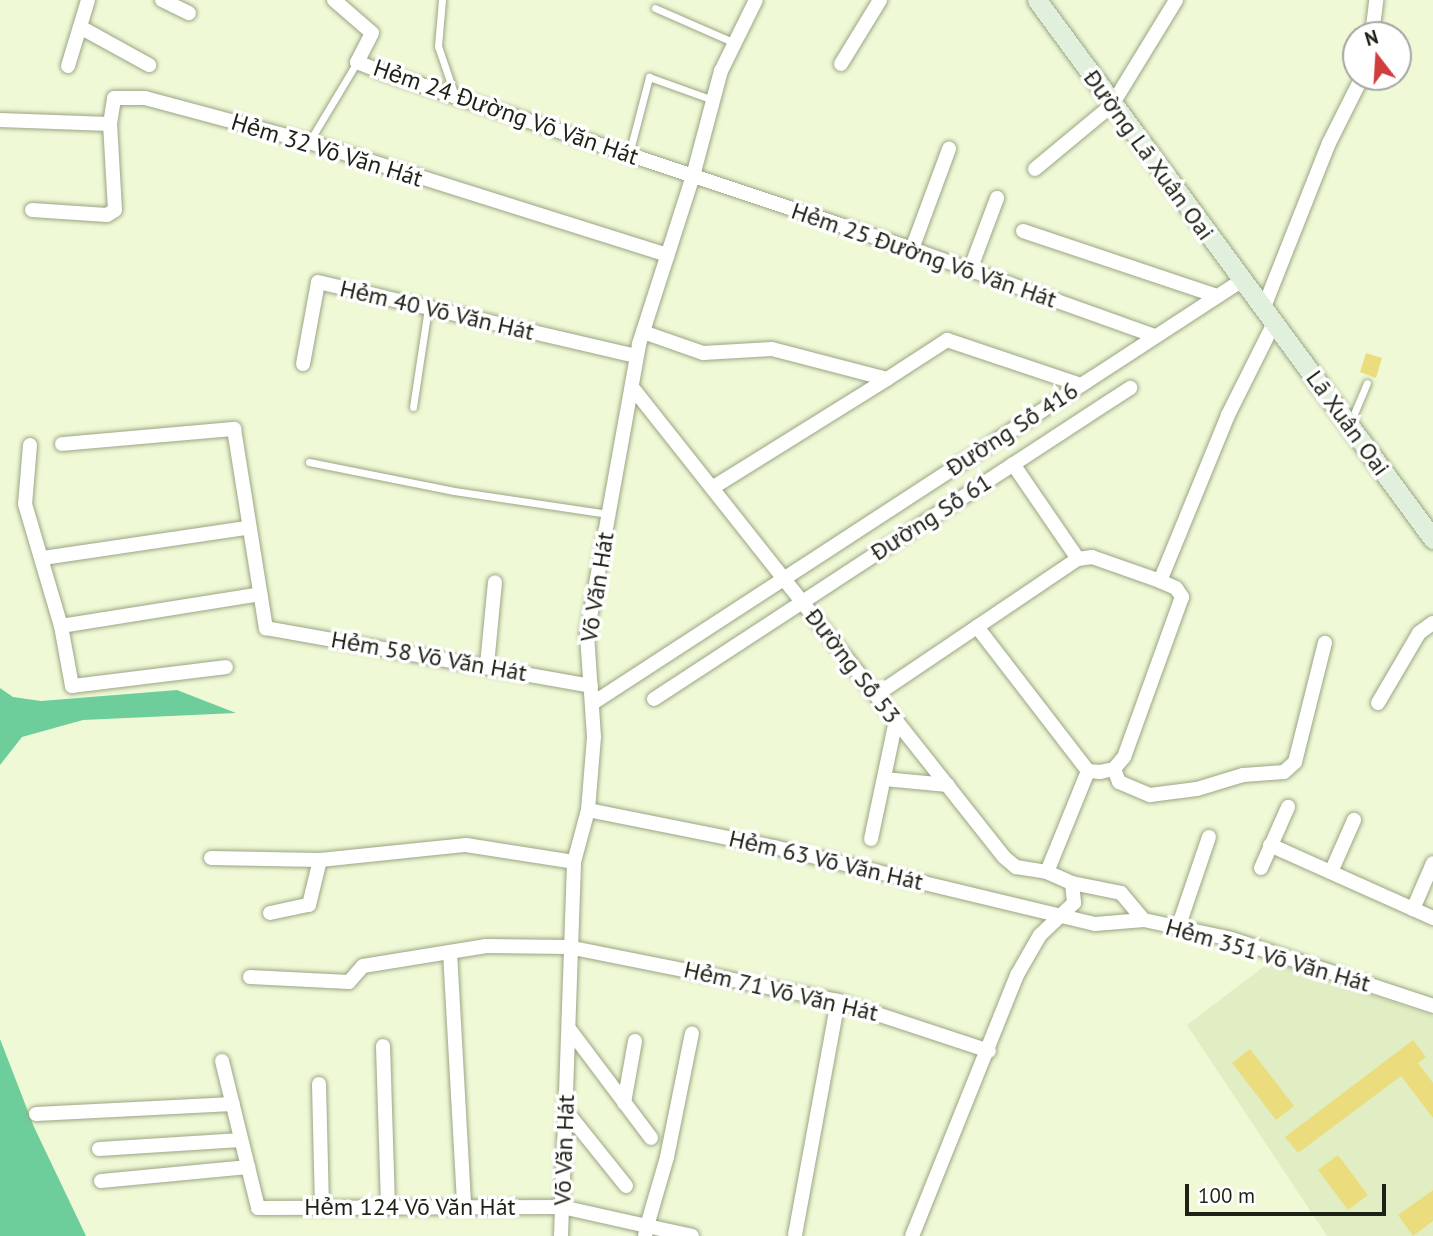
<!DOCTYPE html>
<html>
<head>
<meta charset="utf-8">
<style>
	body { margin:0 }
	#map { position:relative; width:1433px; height:1236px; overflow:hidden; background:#eff9d6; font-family:"PT Sans",sans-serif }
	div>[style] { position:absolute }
	.built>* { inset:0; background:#e1edc3 }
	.water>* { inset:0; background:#6ece9b }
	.building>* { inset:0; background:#ebdd7d }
	.roads { filter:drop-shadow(0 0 2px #9ba584) drop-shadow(0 0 2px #9ba584) }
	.service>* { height:7px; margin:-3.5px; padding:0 3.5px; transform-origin:3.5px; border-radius:3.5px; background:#fff }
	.minor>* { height:14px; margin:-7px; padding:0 7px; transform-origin:7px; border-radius:7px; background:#fff }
	.secondary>* { height:19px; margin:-9.5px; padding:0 9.5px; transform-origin:9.5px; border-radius:9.5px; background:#e1efdd }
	span { translate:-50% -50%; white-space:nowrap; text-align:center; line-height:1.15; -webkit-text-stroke:7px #fff; paint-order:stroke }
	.street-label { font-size:24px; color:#1e2115 }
	.north { position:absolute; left:1342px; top:21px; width:70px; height:70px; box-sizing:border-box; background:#fff; border:2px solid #a5a6a1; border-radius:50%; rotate:343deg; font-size:19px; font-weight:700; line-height:28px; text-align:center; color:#1e2115 }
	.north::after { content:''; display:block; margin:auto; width:24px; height:32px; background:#cd3e3d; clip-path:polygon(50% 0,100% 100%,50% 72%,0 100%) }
	.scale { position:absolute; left:1185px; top:1184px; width:201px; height:32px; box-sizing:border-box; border:4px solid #1e2115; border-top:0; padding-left:9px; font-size:21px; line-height:24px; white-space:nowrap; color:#1e2115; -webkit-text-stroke:5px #fff; paint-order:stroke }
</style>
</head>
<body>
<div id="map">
	<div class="built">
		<div style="clip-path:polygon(1271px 961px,1433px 1016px,1433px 1236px,1327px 1236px,1187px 1025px)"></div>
	</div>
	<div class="water">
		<div style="clip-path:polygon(0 688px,13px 697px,41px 701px,177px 690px,236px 713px,83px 720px,22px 737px,0 765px)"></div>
		<div style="clip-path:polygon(0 1039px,34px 1127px,86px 1236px,0 1236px)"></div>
	</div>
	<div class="building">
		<div style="clip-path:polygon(1366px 353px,1382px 358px,1376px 378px,1360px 372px)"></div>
		<div style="clip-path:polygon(1413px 1040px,1426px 1057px,1418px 1063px,1433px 1083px,1433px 1118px,1401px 1076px,1298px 1153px,1285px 1137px)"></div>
		<div style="clip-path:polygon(1250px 1049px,1294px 1106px,1276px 1120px,1232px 1063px)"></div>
		<div style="clip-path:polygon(1338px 1155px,1368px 1195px,1348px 1210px,1318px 1170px)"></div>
		<div style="clip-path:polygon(1433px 1190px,1433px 1221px,1413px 1236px,1398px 1215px)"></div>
	</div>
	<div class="roads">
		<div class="service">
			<div style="left:442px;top:0;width:46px;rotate:95deg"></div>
			<div style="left:438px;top:46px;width:50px;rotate:71.2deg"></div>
			<div style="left:655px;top:8px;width:85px;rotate:23.6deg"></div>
			<div style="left:309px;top:142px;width:93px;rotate:-59deg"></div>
			<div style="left:629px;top:154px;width:80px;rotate:-75.4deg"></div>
			<div style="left:649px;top:77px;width:68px;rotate:19.8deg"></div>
			<div style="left:413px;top:407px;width:100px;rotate:-81.4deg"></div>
			<div style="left:1351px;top:421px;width:41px;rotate:-67.2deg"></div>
			<div style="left:309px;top:462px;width:148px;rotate:11.3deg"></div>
			<div style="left:454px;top:491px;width:156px;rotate:8.5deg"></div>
		</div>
		<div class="minor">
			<div style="left:162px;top:0;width:30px;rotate:26deg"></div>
			<div style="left:334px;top:0;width:50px;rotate:41deg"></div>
			<div style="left:372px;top:33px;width:33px;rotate:117deg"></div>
			<div style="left:357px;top:62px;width:27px;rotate:22deg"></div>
			<div style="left:382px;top:72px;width:559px;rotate:18.47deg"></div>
			<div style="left:912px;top:249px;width:258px;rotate:19.7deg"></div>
			<div style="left:80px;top:27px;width:79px;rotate:28.8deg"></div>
			<div style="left:1372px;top:35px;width:35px;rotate:-83deg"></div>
			<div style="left:841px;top:64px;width:75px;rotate:-58.6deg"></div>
			<div style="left:68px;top:66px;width:69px;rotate:-73.1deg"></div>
			<div style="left:0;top:120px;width:110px;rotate:2.1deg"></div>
			<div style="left:110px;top:124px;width:26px;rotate:-81deg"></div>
			<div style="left:114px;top:98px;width:31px"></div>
			<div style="left:145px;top:98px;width:170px;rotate:15deg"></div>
			<div style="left:309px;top:142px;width:376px;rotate:17.5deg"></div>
			<div style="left:1035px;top:169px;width:100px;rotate:-39.7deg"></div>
			<div style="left:1112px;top:105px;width:123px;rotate:-58.6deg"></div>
			<div style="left:32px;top:210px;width:75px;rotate:3.8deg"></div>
			<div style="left:107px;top:215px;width:9px;rotate:-32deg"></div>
			<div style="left:115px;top:210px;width:86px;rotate:-93.3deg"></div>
			<div style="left:1023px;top:231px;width:205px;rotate:18.5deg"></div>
			<div style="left:912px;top:249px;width:107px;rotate:-69.7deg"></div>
			<div style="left:970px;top:270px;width:77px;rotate:-69.4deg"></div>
			<div style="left:1264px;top:307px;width:176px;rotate:-68.4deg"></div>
			<div style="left:1329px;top:143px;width:74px;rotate:-63.4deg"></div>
			<div style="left:643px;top:332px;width:64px;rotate:19.3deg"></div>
			<div style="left:703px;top:353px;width:69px;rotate:-3.3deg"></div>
			<div style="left:772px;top:349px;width:119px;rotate:14.6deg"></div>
			<div style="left:887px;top:379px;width:72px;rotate:-33deg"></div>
			<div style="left:947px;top:340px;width:141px;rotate:18.6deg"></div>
			<div style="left:303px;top:364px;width:83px;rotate:-79.6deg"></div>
			<div style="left:318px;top:282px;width:327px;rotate:13.1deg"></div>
			<div style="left:632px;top:387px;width:599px;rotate:51.64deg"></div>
			<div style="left:1004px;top:857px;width:16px;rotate:40deg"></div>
			<div style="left:1016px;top:867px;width:31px;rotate:9deg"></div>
			<div style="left:1047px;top:872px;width:27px;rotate:24deg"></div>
			<div style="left:1072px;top:883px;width:20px;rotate:84deg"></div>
			<div style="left:1074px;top:903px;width:47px;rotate:136.7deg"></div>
			<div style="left:1040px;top:935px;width:46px;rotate:119.9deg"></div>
			<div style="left:1017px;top:975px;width:281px;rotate:111.9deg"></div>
			<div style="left:62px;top:444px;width:173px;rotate:-5deg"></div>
			<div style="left:234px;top:429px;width:202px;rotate:80.9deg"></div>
			<div style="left:266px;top:628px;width:330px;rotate:10.1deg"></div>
			<div style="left:30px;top:445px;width:59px;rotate:94.8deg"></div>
			<div style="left:25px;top:504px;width:127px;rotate:73.6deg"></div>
			<div style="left:61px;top:626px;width:61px;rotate:79.6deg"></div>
			<div style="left:72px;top:686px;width:155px;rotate:-7deg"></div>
			<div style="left:1013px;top:464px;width:115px;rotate:55.6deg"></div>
			<div style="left:712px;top:488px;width:206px;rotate:-31.9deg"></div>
			<div style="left:43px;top:558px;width:206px;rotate:-8.4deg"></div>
			<div style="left:1160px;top:581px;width:179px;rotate:-67.7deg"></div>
			<div style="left:1228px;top:415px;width:103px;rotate:-63.4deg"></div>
			<div style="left:61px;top:626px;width:202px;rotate:-9.1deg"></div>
			<div style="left:487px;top:665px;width:83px;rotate:-84.5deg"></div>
			<div style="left:876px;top:695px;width:244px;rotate:-34deg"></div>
			<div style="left:1078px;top:559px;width:14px;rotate:-8deg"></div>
			<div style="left:1092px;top:557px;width:72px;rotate:19.4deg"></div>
			<div style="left:1160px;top:581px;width:17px;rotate:24deg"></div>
			<div style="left:1176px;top:588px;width:11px;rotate:56deg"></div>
			<div style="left:1182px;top:597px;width:170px;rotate:109.9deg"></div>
			<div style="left:1124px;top:757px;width:16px;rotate:130deg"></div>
			<div style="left:1114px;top:769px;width:14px;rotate:168deg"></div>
			<div style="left:1100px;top:772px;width:12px;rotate:-175deg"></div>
			<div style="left:1088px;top:771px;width:182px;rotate:-127.6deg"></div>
			<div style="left:654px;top:699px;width:569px;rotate:-33.16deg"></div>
			<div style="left:593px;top:703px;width:773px;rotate:-33.07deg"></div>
			<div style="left:1378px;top:703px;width:81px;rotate:-59.6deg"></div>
			<div style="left:1419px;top:633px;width:17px;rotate:-36deg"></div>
			<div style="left:1114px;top:769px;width:14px;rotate:69deg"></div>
			<div style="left:1119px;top:782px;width:34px;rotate:23deg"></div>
			<div style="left:1150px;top:795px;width:47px;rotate:-7.3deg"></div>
			<div style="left:1197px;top:789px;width:48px;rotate:-16.9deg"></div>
			<div style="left:1243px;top:775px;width:41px;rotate:-4.2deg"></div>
			<div style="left:1284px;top:772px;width:15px;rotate:-42deg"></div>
			<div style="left:1295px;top:762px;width:123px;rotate:-75.9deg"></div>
			<div style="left:884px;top:779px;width:64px;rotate:5.4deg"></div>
			<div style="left:588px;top:810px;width:190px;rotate:11.3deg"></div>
			<div style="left:774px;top:847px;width:330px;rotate:13.5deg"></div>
			<div style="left:1095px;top:924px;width:49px;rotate:-4.7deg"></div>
			<div style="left:871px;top:839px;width:122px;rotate:-78.1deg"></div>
			<div style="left:1270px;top:845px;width:179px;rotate:24.1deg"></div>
			<div style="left:211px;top:858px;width:109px;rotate:1.1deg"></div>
			<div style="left:1261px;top:868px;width:67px;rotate:-66.1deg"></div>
			<div style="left:1047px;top:872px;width:109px;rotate:-67.9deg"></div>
			<div style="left:1331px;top:872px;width:57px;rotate:-66.1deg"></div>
			<div style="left:1072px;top:883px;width:50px;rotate:11.5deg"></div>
			<div style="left:1121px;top:893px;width:35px;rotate:50deg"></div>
			<div style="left:1144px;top:920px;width:89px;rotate:12.3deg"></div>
			<div style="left:1231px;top:939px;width:213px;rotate:18.3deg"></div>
			<div style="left:1413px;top:909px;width:50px;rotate:-66.5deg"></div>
			<div style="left:270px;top:913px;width:40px;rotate:-12deg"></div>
			<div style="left:309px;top:905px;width:46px;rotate:-76.3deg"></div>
			<div style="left:320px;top:860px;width:147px;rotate:-5.9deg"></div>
			<div style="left:466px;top:845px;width:109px;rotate:8.9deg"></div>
			<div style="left:1179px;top:925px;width:93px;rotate:-71.2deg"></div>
			<div style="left:450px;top:952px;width:254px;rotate:86.8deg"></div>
			<div style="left:250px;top:977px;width:99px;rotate:2.9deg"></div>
			<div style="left:349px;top:982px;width:21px;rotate:-49deg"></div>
			<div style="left:363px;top:966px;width:125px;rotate:-9.2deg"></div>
			<div style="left:486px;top:946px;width:82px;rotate:0.7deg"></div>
			<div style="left:568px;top:947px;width:275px;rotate:11.3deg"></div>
			<div style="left:838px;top:1001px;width:159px;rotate:18.3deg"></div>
			<div style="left:570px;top:1030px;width:135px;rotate:53.1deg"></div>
			<div style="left:383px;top:1046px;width:160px;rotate:88.2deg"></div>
			<div style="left:222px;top:1061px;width:151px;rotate:76.2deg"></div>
			<div style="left:258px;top:1208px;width:304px;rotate:-0.2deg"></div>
			<div style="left:562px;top:1207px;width:87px;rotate:12.6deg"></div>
			<div style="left:647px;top:1226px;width:72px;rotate:-73.8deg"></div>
			<div style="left:667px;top:1157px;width:126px;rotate:-78.6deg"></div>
			<div style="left:319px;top:1084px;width:123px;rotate:88.6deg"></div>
			<div style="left:624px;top:1103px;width:63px;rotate:-79.9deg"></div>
			<div style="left:566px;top:1111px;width:96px;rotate:51.3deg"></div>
			<div style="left:36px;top:1114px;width:197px;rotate:-2.9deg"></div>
			<div style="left:99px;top:1149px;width:142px;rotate:-3.6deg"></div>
			<div style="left:101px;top:1181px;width:148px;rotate:-5.4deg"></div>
			<div style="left:795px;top:1235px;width:238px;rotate:-79.6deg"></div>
			<div style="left:561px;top:1236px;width:374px;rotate:-88deg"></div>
			<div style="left:574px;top:862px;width:54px;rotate:-74.9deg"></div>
			<div style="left:588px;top:810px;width:73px;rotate:-85.3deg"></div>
			<div style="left:594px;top:737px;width:103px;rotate:-93.9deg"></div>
			<div style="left:587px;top:634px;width:295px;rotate:-79.8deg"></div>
			<div style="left:639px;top:344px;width:176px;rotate:-72.2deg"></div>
			<div style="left:693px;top:176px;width:109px;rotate:-75.1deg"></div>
			<div style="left:721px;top:71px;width:79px;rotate:-63.8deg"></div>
			<div style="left:645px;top:1236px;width:10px;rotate:-79deg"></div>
			<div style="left:647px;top:1226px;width:46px;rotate:12.5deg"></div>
		</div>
		<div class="secondary">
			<div style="left:1037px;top:0;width:669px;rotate:53.7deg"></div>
		</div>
	</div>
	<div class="street-label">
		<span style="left:506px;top:112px;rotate:19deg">Hẻm 24 Đường Võ Văn Hát</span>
		<span style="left:327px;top:150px;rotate:17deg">Hẻm 32 Võ Văn Hát</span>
		<span style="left:1149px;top:155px;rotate:54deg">Đường Lã Xuân Oai</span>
		<span style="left:924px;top:255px;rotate:19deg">Hẻm 25 Đường Võ Văn Hát</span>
		<span style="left:437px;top:310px;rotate:13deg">Hẻm 40 Võ Văn Hát</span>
		<span style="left:1348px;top:423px;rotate:54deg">Lã Xuân Oai</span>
		<span style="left:1012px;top:429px;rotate:-33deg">Đường Số 416</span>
		<span style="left:931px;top:517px;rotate:-33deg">Đường Số 61</span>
		<span style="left:597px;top:587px;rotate:-81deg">Võ Văn Hát</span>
		<span style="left:429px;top:656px;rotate:10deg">Hẻm 58 Võ Văn Hát</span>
		<span style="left:853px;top:666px;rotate:52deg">Đường Số 53</span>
		<span style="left:826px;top:860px;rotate:13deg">Hẻm 63 Võ Văn Hát</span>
		<span style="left:1268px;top:955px;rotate:16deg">Hẻm 351 Võ Văn Hát</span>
		<span style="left:781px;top:991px;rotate:13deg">Hẻm 71 Võ Văn Hát</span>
		<span style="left:564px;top:1150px;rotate:-88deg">Võ Văn Hát</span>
		<span style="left:410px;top:1207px">Hẻm 124 Võ Văn Hát</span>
	</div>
	<div class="north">N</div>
	<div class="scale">100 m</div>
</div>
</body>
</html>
